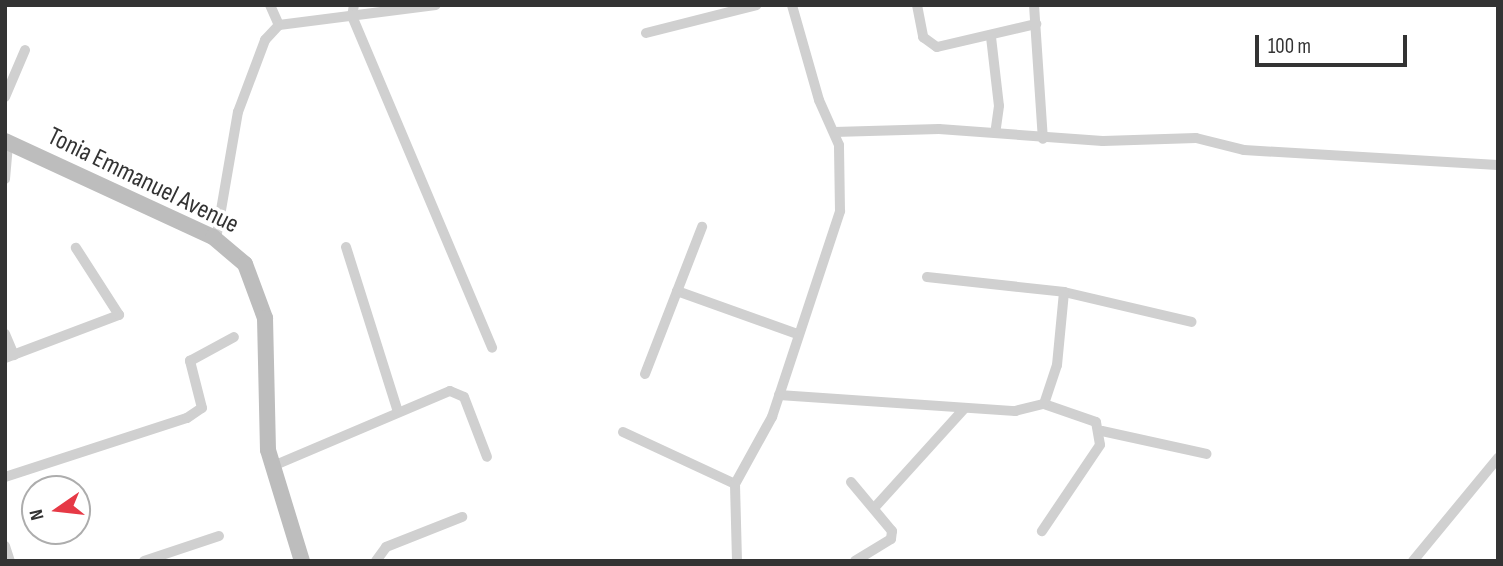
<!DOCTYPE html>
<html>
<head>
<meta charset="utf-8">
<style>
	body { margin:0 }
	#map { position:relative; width:1503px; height:566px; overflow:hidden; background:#fff; font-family:"Sofia Sans Condensed",sans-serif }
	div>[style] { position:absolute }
	.street>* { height:10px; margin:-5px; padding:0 5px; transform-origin:5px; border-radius:5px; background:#d0d0d0 }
	.secondary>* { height:16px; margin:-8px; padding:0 8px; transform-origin:8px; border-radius:8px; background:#bdbdbd }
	span { translate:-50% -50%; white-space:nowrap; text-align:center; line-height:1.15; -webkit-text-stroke:7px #fff; paint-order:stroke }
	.street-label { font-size:26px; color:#333 }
	.frame { position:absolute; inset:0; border:7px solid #333; pointer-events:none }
	.north { position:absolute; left:21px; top:475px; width:70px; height:70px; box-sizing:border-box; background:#fff; border:2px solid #adadad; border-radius:50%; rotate:256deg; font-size:19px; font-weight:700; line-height:28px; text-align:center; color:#333 }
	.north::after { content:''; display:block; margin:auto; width:24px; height:32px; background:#e63946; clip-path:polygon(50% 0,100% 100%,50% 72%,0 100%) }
	.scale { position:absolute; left:1255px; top:35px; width:152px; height:32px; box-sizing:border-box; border:4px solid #333; border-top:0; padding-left:9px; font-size:21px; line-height:24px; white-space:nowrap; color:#333; -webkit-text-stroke:5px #fff; paint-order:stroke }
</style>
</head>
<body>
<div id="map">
	<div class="street">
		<div style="left:270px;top:5px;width:22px;rotate:66deg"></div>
		<div style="left:354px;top:5px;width:11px;rotate:100deg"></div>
		<div style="left:352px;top:16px;width:360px;rotate:67.1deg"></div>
		<div style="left:917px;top:5px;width:33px;rotate:79deg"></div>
		<div style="left:923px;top:37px;width:17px;rotate:36deg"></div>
		<div style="left:937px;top:47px;width:102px;rotate:-13.1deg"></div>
		<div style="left:1034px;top:5px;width:134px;rotate:86.2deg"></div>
		<div style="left:646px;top:33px;width:114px;rotate:-14.2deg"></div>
		<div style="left:991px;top:37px;width:69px;rotate:83.4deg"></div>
		<div style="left:999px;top:106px;width:27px;rotate:98deg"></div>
		<div style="left:5px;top:97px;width:51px;rotate:-66.9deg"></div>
		<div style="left:834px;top:132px;width:105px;rotate:-1.6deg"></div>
		<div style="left:939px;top:129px;width:164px;rotate:4.2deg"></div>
		<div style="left:1103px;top:141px;width:93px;rotate:-1.8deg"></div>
		<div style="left:1196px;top:138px;width:49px;rotate:14deg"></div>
		<div style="left:1244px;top:150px;width:254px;rotate:3.4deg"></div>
		<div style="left:5px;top:179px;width:37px;rotate:-85deg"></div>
		<div style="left:216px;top:239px;width:129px;rotate:-80.2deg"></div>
		<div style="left:238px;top:112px;width:77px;rotate:-69.4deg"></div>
		<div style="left:265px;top:40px;width:21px;rotate:-47deg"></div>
		<div style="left:279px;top:25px;width:158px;rotate:-7.3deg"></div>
		<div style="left:346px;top:247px;width:173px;rotate:72.5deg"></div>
		<div style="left:927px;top:277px;width:138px;rotate:6.2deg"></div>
		<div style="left:1064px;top:292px;width:131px;rotate:13.2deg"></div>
		<div style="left:677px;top:291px;width:127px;rotate:19.7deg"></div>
		<div style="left:5px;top:334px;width:23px;rotate:67deg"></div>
		<div style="left:5px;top:358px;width:122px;rotate:-20.7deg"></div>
		<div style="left:119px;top:315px;width:80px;rotate:-122.7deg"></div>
		<div style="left:645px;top:374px;width:158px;rotate:-68.8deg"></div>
		<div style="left:779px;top:395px;width:237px;rotate:3.9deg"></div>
		<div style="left:1015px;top:411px;width:30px;rotate:-14deg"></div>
		<div style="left:1044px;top:404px;width:55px;rotate:19.1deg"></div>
		<div style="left:1096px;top:422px;width:23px;rotate:80deg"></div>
		<div style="left:1100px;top:445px;width:104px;rotate:124deg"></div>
		<div style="left:1044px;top:404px;width:41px;rotate:-71.6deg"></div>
		<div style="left:1057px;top:365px;width:73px;rotate:-84.5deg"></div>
		<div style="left:1102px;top:431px;width:107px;rotate:12.4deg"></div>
		<div style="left:623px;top:432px;width:123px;rotate:24.9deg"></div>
		<div style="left:273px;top:466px;width:192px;rotate:-23deg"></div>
		<div style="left:450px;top:391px;width:15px;rotate:23deg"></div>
		<div style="left:464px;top:397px;width:64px;rotate:69deg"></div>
		<div style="left:5px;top:477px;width:191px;rotate:-18deg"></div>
		<div style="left:187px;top:418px;width:18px;rotate:-34deg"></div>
		<div style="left:202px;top:408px;width:49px;rotate:-104.3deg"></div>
		<div style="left:190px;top:361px;width:50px;rotate:-28.6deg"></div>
		<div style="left:851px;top:482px;width:64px;rotate:50.1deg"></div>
		<div style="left:892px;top:531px;width:8px;rotate:97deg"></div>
		<div style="left:891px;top:539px;width:42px;rotate:148.6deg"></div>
		<div style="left:876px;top:506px;width:132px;rotate:-47.8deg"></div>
		<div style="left:5px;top:546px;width:16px;rotate:72deg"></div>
		<div style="left:144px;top:561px;width:79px;rotate:-18.4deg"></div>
		<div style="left:376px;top:561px;width:17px;rotate:-54deg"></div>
		<div style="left:386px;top:547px;width:82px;rotate:-21.5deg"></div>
		<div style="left:737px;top:561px;width:77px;rotate:-91.5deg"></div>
		<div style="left:735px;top:484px;width:77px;rotate:-61.1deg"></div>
		<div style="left:772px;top:417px;width:217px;rotate:-71.7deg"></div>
		<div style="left:840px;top:211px;width:66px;rotate:-90.9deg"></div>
		<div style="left:839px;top:145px;width:49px;rotate:-114deg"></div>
		<div style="left:819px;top:100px;width:99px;rotate:-105.9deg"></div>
		<div style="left:1413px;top:561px;width:134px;rotate:-50.5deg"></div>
	</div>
	<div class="secondary">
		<div style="left:5px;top:141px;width:229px;rotate:24.8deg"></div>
		<div style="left:213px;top:237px;width:42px;rotate:40.2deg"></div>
		<div style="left:245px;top:264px;width:58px;rotate:69.7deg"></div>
		<div style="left:265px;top:318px;width:132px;rotate:88.7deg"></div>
		<div style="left:268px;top:450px;width:116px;rotate:73deg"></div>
	</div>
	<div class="street-label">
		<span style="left:143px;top:181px;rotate:26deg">Tonia Emmanuel Avenue</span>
	</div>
	<div class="frame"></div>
	<div class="north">N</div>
	<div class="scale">100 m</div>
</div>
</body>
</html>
